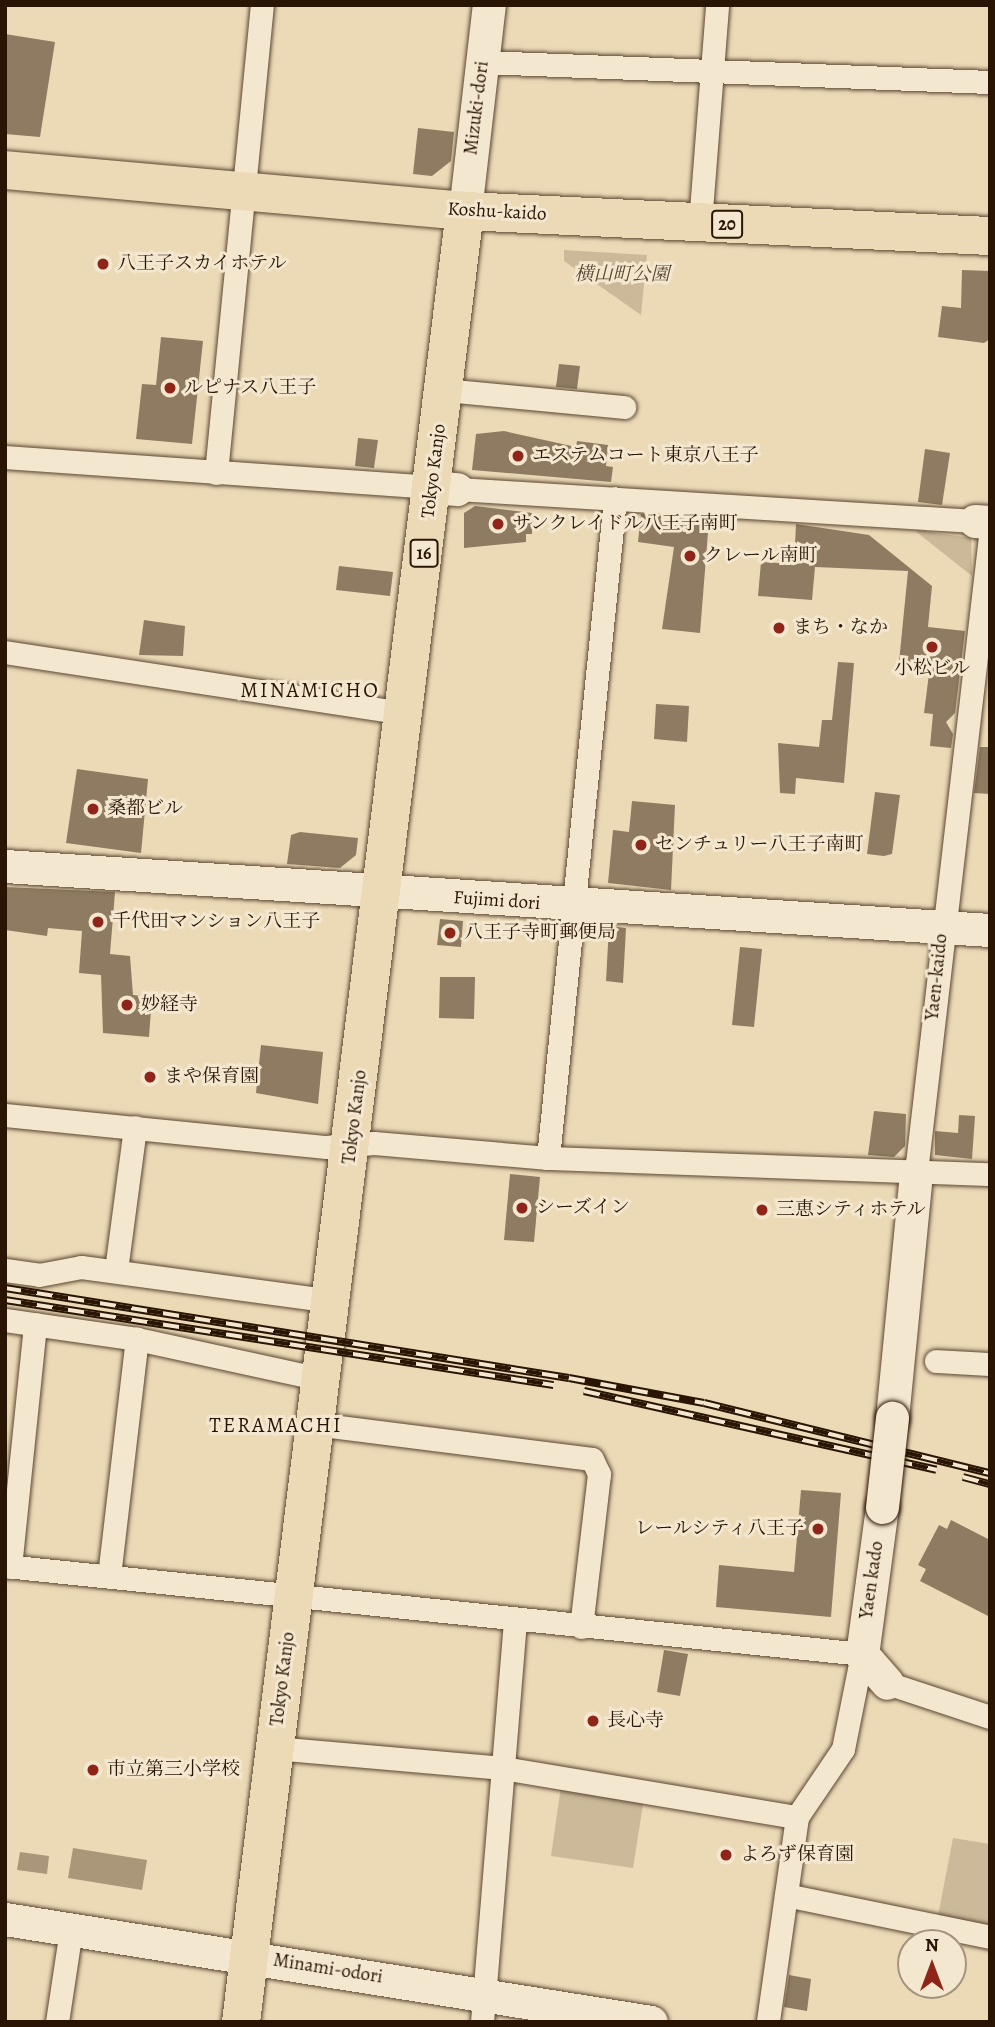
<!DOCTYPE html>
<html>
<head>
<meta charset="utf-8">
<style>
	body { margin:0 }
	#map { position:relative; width:995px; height:2027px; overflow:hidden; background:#ecdab7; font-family:Alegreya,"Noto Serif JP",serif }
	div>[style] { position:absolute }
	.green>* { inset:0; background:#cbb999 }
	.water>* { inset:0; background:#aa977a }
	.building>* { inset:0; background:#8f7b61 }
	.roads { filter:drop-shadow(0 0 2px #5a4631) drop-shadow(0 0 2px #5a4631) }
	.street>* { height:23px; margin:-11.5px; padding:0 11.5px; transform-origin:11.5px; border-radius:11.5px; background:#f3e7d0 }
	.secondary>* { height:33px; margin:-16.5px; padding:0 16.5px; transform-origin:16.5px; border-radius:16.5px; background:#f3e7d0 }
	.highway>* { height:38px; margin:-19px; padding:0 19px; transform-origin:19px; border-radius:19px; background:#ecdab7 }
	.rail>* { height:8px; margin-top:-4px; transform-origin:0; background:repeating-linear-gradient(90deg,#f3e7d0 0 16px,#2a1504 0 32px); box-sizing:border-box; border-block:2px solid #2a1504 }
	.bridges { filter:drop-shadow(0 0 2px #2a1504) drop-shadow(0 0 2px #2a1504) }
	.secondary-bridge>* { height:33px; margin:-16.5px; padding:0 16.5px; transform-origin:16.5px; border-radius:16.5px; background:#f3e7d0 }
	.dots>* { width:19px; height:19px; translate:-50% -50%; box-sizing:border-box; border:4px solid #f3e7d0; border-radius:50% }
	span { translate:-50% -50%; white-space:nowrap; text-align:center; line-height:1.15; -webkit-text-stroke:6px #f3e7d0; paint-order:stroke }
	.shield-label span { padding:2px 5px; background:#f3e7d0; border:2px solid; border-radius:5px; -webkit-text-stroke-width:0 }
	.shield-label { font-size:18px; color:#2a1504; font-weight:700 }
	.street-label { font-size:19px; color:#2a1504 }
	.poi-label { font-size:19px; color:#2a1504 }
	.left { translate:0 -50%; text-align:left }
	.right { translate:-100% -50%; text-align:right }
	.park-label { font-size:19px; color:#5a4631; font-style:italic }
	.neighbourhood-label { font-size:21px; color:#2a1504; letter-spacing:2px }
	.frame { position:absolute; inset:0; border:7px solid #2a1504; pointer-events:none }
	.north { position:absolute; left:897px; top:1929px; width:70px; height:70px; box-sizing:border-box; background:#f3e7d0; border:2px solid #a3937e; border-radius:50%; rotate:0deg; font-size:19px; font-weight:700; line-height:28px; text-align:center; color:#2a1504 }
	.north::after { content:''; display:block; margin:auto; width:24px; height:32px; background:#8f2418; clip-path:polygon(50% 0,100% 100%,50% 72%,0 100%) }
</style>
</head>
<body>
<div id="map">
	<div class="green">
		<div style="clip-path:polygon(564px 250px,647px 255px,641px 315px,564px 261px)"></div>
		<div style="clip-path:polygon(914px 530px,971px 538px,972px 576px)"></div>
		<div style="clip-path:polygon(562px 1779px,645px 1792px,633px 1868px,551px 1856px)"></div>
		<div style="clip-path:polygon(953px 1838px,990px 1844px,990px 1927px,938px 1916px)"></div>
	</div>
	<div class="water">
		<div style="clip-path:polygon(73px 1848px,147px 1860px,142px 1890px,68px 1878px)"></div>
		<div style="clip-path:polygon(20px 1852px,49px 1856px,47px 1874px,17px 1870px)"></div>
	</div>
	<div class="building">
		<div style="clip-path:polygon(5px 34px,55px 42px,40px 137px,5px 134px)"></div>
		<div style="clip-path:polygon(418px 128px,454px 132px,451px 161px,432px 176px,413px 174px)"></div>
		<div style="clip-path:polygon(962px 270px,990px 271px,990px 339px,984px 343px,938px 337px,942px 306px,961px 308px)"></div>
		<div style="clip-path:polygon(161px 337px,203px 341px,192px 444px,136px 439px,142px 384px,156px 385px)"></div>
		<div style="clip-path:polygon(559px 364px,580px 366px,577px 389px,556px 387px)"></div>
		<div style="clip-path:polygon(504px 431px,576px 447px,577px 441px,608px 445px,606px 466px,613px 467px,611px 482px,472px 470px,476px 434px)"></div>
		<div style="clip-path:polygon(358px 438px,378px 440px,374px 468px,355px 466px)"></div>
		<div style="clip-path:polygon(925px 449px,950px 453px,942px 505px,918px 502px)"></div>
		<div style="clip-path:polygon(475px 506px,532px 513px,532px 534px,526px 534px,526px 542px,464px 548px,464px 513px)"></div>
		<div style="clip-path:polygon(641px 514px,709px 520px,700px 633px,662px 629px,674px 547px,638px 542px)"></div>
		<div style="clip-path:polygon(796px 524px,869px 535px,932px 586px,928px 627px,965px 631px,955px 713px,946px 722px,953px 734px,951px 748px,930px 746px,933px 714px,924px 713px,930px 666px,899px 662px,908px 571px,815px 567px,812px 600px,758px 596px,761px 562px,794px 564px)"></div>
		<div style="clip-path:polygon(339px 566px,393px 572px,390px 596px,336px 590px)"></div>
		<div style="clip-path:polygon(144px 620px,185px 626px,183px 656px,139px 655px)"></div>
		<div style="clip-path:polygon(838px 662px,854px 663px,844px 783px,796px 778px,795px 794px,780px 793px,778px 743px,819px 747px,822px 720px,832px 720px)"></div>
		<div style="clip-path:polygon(656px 704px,689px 706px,687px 742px,654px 739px)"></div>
		<div style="clip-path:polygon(980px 747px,990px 747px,990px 794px,974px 793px)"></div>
		<div style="clip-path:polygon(77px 769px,148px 779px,141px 853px,66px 843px)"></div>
		<div style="clip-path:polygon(875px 792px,900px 795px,892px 854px,884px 856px,867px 854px)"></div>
		<div style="clip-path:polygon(632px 801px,675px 805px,671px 890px,608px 883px,613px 830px,629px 832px)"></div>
		<div style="clip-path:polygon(300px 832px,358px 838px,356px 855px,340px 868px,287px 864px,291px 835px)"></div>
		<div style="clip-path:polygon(5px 887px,115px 892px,110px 954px,130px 956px,133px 995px,152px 997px,149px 1037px,103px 1033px,101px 975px,79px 973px,82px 931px,48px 928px,47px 936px,5px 930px)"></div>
		<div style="clip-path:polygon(440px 919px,463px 921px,461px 947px,437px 945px)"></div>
		<div style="clip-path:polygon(609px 926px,626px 928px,623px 983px,606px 981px)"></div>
		<div style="clip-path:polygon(740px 947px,762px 949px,754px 1027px,732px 1025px)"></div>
		<div style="clip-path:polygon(440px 977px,475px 977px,474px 1019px,439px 1018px)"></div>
		<div style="clip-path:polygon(261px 1045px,323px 1052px,318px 1104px,256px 1093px)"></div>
		<div style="clip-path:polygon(874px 1111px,906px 1114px,905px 1146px,894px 1157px,868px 1155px)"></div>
		<div style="clip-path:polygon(959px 1115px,975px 1116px,972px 1159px,935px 1155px,935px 1131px,958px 1133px)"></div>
		<div style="clip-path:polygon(510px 1174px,540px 1177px,534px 1242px,504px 1240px)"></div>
		<div style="clip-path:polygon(801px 1490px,841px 1493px,831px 1617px,716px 1607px,719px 1565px,794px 1572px)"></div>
		<div style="clip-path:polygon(951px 1520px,990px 1540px,990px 1617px,920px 1581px,926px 1569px,918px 1565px,939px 1525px,947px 1529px)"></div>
		<div style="clip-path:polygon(664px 1650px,688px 1654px,680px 1696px,657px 1692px)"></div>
		<div style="clip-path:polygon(789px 1975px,811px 1979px,807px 2011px,784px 2007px)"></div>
	</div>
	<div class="roads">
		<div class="street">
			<div style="left:483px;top:62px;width:507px;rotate:2.26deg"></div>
			<div style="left:700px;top:223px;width:219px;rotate:-85.5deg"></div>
			<div style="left:444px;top:390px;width:181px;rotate:5.4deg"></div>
			<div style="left:5px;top:457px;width:428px;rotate:4deg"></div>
			<div style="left:216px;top:473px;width:470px;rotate:-84.4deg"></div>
			<div style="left:457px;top:489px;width:519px;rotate:3.54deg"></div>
			<div style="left:5px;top:652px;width:405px;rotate:8.7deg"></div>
			<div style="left:5px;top:1115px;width:323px;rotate:5.7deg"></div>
			<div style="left:326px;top:1147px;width:48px;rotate:-4.8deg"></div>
			<div style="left:374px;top:1143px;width:175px;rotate:4.9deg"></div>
			<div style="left:548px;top:1158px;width:442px;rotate:2.1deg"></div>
			<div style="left:548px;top:1158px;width:663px;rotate:-84.2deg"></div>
			<div style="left:916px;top:1172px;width:640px;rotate:-83.36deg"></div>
			<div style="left:5px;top:1270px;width:34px;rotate:8deg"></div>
			<div style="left:39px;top:1275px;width:43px;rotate:-10.8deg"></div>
			<div style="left:81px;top:1267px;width:252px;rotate:7.7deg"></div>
			<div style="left:116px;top:1270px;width:144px;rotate:-82.4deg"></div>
			<div style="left:5px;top:1320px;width:133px;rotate:8.2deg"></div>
			<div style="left:137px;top:1339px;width:188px;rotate:12.3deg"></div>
			<div style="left:936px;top:1361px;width:54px;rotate:3.2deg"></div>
			<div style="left:315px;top:1424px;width:279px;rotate:7.2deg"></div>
			<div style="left:592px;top:1459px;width:17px;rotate:65deg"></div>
			<div style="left:599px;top:1474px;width:154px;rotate:96.7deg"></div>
			<div style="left:5px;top:1566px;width:862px;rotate:5.86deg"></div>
			<div style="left:862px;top:1654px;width:97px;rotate:101.3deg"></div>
			<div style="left:843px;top:1749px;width:82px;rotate:124.1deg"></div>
			<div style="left:797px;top:1817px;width:207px;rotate:98.1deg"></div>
			<div style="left:10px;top:1567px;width:244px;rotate:-84.1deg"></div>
			<div style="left:109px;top:1576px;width:239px;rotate:-83.3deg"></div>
			<div style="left:887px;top:1683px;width:108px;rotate:18.3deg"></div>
			<div style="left:274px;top:1748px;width:230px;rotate:5deg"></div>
			<div style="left:503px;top:1768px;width:298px;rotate:9.5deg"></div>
			<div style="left:786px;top:1895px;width:208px;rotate:11.6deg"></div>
			<div style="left:57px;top:2022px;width:94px;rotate:-81.4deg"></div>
			<div style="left:482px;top:2022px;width:403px;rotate:-85.3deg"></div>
		</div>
		<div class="secondary">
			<div style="left:465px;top:211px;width:207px;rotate:-83.4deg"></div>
			<div style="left:432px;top:487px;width:25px;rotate:5deg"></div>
			<div style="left:975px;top:521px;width:15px;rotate:4deg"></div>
			<div style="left:5px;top:866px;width:987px;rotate:3.72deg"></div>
			<div style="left:892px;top:1418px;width:247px;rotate:-84.4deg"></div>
			<div style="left:882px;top:1507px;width:148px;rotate:97.7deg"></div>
			<div style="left:862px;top:1654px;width:38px;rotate:49deg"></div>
			<div style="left:5px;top:1919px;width:654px;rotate:9.06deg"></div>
		</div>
		<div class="highway">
			<div style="left:5px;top:170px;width:462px;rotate:5.1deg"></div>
			<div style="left:465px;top:211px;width:526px;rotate:2.73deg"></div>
			<div style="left:241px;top:2022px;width:1825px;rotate:-82.95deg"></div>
		</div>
	</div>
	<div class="rail">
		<div style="left:5px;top:1288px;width:571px;rotate:9.07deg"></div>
		<div style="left:569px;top:1378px;width:137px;rotate:10.5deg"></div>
		<div style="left:704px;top:1403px;width:294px;rotate:13.8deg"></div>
		<div style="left:5px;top:1300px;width:555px;rotate:8.82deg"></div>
		<div style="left:584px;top:1391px;width:361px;rotate:12.6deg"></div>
		<div style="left:963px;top:1477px;width:28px;rotate:15deg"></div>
	</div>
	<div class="bridges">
		<div class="secondary-bridge">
			<div style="left:882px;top:1507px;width:90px;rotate:-83.6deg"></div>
		</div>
	</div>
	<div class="dots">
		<div style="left:103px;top:264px;background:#8f2418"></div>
		<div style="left:170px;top:388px;background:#8f2418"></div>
		<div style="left:518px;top:456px;background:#8f2418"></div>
		<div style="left:498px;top:524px;background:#8f2418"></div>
		<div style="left:690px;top:556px;background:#8f2418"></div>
		<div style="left:779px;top:628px;background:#8f2418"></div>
		<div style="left:932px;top:647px;background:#8f2418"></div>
		<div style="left:93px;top:809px;background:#8f2418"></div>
		<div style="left:641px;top:845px;background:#8f2418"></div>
		<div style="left:98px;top:922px;background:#8f2418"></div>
		<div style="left:450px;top:933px;background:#8f2418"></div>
		<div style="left:127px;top:1005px;background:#8f2418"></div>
		<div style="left:150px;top:1077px;background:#8f2418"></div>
		<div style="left:522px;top:1208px;background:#8f2418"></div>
		<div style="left:762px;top:1210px;background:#8f2418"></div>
		<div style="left:818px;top:1529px;background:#8f2418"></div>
		<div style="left:593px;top:1721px;background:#8f2418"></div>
		<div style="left:93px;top:1770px;background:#8f2418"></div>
		<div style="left:726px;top:1855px;background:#8f2418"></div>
	</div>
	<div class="shield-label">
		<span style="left:727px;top:224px">20</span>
		<span style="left:424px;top:553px">16</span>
	</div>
	<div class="street-label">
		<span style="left:477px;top:108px;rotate:-83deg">Mizuki-dori</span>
		<span style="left:497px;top:212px;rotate:3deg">Koshu-kaido</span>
		<span style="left:434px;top:471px;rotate:-83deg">Tokyo Kanjo</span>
		<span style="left:497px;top:901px;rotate:4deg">Fujimi dori</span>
		<span style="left:937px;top:977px;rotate:-84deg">Yaen-kaido</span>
		<span style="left:355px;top:1117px;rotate:-83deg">Tokyo Kanjo</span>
		<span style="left:872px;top:1580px;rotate:-82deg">Yaen kado</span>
		<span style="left:283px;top:1679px;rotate:-83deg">Tokyo Kanjo</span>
		<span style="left:328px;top:1969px;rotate:9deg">Minami-odori</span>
	</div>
	<div class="poi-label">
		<span class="left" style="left:117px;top:264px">八王子スカイホテル</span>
		<span class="left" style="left:184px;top:388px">ルピナス八王子</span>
		<span class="left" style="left:532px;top:456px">エステムコート東京八王子</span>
		<span class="left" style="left:512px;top:524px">サンクレイドル八王子南町</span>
		<span class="left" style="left:704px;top:556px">クレール南町</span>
		<span class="left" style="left:793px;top:628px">まち・なか</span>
		<span style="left:932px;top:669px">小松ビル</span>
		<span class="left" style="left:107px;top:809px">桑都ビル</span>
		<span class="left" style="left:655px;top:845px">センチュリー八王子南町</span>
		<span class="left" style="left:112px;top:922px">千代田マンション八王子</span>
		<span class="left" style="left:464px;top:933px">八王子寺町郵便局</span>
		<span class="left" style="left:141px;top:1005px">妙経寺</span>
		<span class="left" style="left:164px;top:1077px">まや保育園</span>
		<span class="left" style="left:536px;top:1208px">シーズイン</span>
		<span class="left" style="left:776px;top:1210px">三恵シティホテル</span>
		<span class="right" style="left:804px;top:1529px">レールシティ八王子</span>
		<span class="left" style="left:607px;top:1721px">長心寺</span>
		<span class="left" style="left:107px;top:1770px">市立第三小学校</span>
		<span class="left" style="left:740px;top:1855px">よろず保育園</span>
	</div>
	<div class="park-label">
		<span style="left:622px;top:275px">横山町公園</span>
	</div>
	<div class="neighbourhood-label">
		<span style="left:310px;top:690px">MINAMICHO</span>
		<span style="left:276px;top:1425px">TERAMACHI</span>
	</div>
	<div class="frame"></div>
	<div class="north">N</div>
</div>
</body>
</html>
